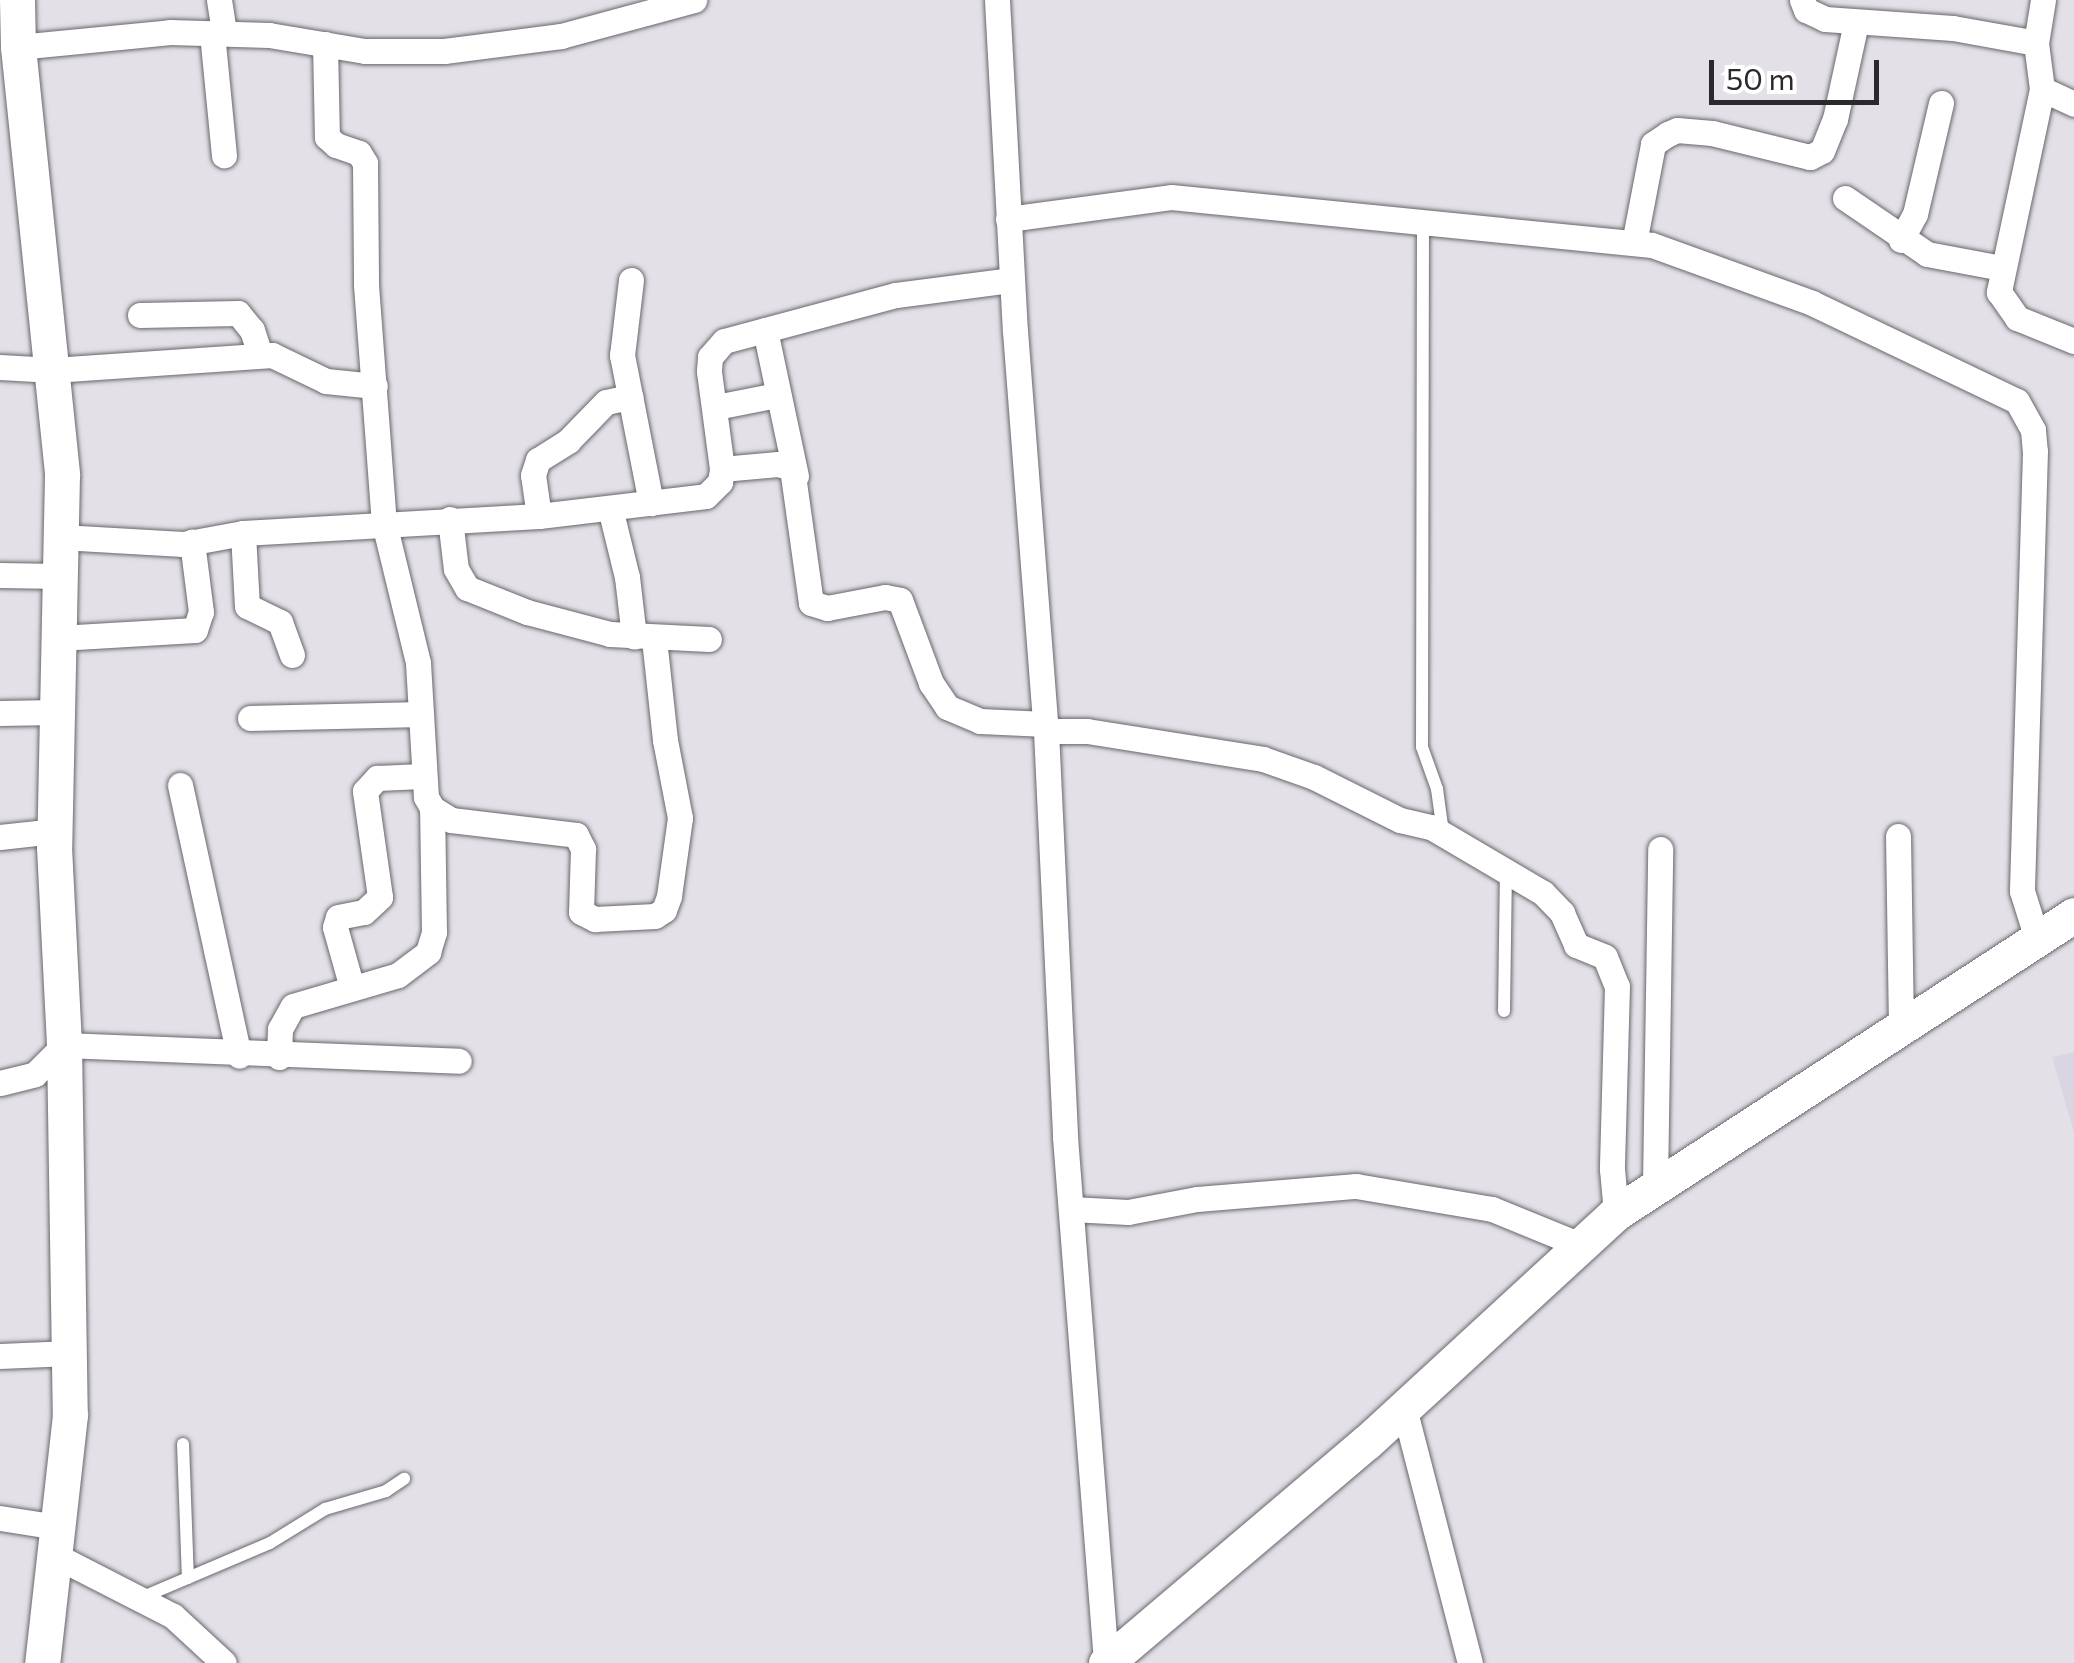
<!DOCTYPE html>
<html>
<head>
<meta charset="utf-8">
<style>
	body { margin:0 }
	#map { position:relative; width:2074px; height:1663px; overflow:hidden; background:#e4e0e8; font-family:Commissioner,sans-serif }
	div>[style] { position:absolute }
	.built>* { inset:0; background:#dbd4e2 }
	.roads { filter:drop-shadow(0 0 2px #69666c) drop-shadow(0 0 2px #69666c) }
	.lane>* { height:12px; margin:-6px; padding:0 6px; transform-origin:6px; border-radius:6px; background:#fff }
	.street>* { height:25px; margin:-12.5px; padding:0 12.5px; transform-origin:12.5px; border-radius:12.5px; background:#fff }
	.secondary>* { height:35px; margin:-17.5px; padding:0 17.5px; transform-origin:17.5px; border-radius:17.5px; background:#fff }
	span { translate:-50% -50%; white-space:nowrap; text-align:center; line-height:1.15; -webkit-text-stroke:8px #fff; paint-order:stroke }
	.scale { position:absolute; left:1709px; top:60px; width:170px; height:45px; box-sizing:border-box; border:5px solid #2b292c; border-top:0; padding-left:12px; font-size:30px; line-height:35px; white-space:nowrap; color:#2b292c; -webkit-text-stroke:8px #fff; paint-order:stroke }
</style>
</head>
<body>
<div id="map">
	<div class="built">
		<div style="clip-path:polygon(2074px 1052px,2074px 1133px,2052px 1057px)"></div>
	</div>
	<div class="roads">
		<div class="lane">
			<div style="left:1423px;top:224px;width:523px;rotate:90.11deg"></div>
			<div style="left:1422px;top:747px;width:45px;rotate:70.3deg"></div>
			<div style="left:1437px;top:789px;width:44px;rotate:82.2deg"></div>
			<div style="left:1504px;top:1011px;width:139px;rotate:-89.2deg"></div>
			<div style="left:183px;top:1444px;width:134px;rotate:87.9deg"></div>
			<div style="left:143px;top:1597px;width:138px;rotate:-23deg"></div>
			<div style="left:270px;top:1543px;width:65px;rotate:-31.7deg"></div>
			<div style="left:325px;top:1509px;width:64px;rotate:-16.4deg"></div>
			<div style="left:386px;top:1491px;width:22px;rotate:-34deg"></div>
		</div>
		<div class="street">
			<div style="left:219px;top:0;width:33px;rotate:81deg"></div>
			<div style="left:997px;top:0;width:331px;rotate:86.9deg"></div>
			<div style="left:1015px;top:331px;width:401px;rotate:85.6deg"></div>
			<div style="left:1046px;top:731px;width:406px;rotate:87.3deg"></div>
			<div style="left:1065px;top:1137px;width:527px;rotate:85.53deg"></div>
			<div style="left:1802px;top:0;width:11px;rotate:68deg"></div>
			<div style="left:1806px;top:10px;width:21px;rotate:25deg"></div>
			<div style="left:1825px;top:19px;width:128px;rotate:4deg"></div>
			<div style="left:1953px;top:28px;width:84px;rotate:10.2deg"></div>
			<div style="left:2043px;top:0;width:44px;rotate:99.2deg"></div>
			<div style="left:2036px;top:43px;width:46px;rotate:82.6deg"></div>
			<div style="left:2042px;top:89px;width:208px;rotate:102deg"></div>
			<div style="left:1999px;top:292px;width:32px;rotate:55deg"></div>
			<div style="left:2017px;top:318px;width:61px;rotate:22deg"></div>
			<div style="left:212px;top:33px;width:123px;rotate:84.4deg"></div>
			<div style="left:325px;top:44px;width:93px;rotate:88.8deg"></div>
			<div style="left:327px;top:137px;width:12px;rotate:42deg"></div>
			<div style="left:336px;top:145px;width:24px;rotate:19deg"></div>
			<div style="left:359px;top:153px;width:12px;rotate:59deg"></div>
			<div style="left:365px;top:163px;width:122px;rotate:89.5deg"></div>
			<div style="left:366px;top:285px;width:239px;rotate:85.7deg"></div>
			<div style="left:384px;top:523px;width:144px;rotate:76.3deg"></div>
			<div style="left:418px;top:663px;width:134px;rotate:86.6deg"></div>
			<div style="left:426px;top:797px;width:13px;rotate:61deg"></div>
			<div style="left:432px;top:808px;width:22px;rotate:32deg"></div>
			<div style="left:451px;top:820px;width:126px;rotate:6.8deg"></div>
			<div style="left:576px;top:835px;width:16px;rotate:63deg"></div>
			<div style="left:583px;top:849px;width:63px;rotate:91.8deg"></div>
			<div style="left:581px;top:912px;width:16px;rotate:27deg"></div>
			<div style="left:595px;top:919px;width:60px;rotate:-2.9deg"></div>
			<div style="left:655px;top:916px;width:11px;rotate:-34deg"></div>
			<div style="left:664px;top:910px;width:15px;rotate:-70deg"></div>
			<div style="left:669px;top:896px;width:79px;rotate:-82deg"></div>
			<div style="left:680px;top:818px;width:79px;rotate:-100.9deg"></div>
			<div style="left:665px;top:740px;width:103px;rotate:-96.2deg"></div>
			<div style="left:18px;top:47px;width:153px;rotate:-5.6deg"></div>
			<div style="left:170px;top:32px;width:99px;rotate:1.7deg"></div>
			<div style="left:269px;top:35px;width:97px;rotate:9.5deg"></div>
			<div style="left:365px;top:51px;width:79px"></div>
			<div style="left:444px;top:51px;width:118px;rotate:-7.3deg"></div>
			<div style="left:561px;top:36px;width:138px;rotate:-15.1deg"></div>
			<div style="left:2042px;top:89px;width:35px;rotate:25deg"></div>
			<div style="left:1845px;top:198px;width:99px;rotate:34.3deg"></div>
			<div style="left:1927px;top:254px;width:76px;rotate:10.6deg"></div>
			<div style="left:1008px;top:219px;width:164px;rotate:-7.7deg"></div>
			<div style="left:1171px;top:197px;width:483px;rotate:5.7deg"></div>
			<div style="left:1652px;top:245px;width:170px;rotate:19.9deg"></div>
			<div style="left:1812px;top:303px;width:227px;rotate:25.6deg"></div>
			<div style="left:2017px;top:401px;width:33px;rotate:61deg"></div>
			<div style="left:2033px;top:430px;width:21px;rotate:85deg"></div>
			<div style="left:2035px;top:451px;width:440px;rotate:91.7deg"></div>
			<div style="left:2022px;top:891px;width:50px;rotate:72.6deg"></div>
			<div style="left:1901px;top:240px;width:30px;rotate:-62deg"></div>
			<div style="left:1915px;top:214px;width:114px;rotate:-76.8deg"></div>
			<div style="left:1634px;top:243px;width:101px;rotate:-79.1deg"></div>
			<div style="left:1653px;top:144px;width:18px;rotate:-34deg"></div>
			<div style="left:1668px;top:134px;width:10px;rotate:-24deg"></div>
			<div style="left:1677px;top:130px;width:35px;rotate:5deg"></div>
			<div style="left:1712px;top:133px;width:101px;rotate:13.8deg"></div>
			<div style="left:1810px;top:157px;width:13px;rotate:-27deg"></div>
			<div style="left:1822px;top:151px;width:35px;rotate:-68deg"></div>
			<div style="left:1835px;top:119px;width:98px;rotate:-77.7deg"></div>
			<div style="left:631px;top:280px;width:76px;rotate:96.8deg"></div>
			<div style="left:622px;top:355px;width:151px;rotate:78.9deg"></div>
			<div style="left:140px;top:315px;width:98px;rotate:-1.2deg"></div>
			<div style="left:238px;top:313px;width:22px;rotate:51deg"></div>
			<div style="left:252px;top:330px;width:26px;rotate:72deg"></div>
			<div style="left:765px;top:330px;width:149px;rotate:78deg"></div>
			<div style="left:0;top:367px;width:53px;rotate:3.2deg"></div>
			<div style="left:53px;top:370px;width:220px;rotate:-3.9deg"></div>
			<div style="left:272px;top:355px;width:60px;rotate:25.7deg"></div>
			<div style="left:326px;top:381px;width:49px;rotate:5.8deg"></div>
			<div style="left:716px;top:407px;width:62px;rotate:-11.1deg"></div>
			<div style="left:722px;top:469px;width:56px;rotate:-5.1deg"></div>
			<div style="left:778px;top:464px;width:15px;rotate:16deg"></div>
			<div style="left:792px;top:468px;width:136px;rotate:82deg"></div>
			<div style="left:811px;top:603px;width:17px;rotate:17deg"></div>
			<div style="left:827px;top:608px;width:59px;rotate:-10.7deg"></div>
			<div style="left:885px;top:597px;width:15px;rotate:11deg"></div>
			<div style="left:900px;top:600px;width:89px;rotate:69.5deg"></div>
			<div style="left:931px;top:683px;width:29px;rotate:56deg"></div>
			<div style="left:947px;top:707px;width:36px;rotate:23deg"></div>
			<div style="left:980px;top:721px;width:66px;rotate:2.6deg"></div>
			<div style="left:610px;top:508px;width:71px;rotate:76.2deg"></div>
			<div style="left:627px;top:577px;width:60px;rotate:83.3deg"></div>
			<div style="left:539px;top:516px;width:41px;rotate:-98.3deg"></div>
			<div style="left:533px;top:475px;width:16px;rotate:-72deg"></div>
			<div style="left:538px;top:460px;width:36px;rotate:-32deg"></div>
			<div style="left:568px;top:441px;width:54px;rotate:-45.7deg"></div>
			<div style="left:606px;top:402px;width:25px;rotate:-12deg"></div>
			<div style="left:450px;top:519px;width:50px;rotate:83.2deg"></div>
			<div style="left:456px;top:569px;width:22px;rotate:60deg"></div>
			<div style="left:467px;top:588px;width:65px;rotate:21.8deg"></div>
			<div style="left:527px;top:612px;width:86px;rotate:14.8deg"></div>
			<div style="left:610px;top:634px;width:99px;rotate:2.9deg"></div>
			<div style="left:243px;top:533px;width:73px;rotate:86.9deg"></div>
			<div style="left:247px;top:606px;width:37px;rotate:26deg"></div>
			<div style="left:280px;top:622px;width:35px;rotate:70deg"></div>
			<div style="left:61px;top:537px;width:122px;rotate:3.3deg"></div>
			<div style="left:183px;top:544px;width:61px;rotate:-10.4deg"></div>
			<div style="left:243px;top:533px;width:296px;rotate:-3.3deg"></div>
			<div style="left:539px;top:516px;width:168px;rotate:-6.8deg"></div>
			<div style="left:706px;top:496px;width:20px;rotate:-45deg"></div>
			<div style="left:720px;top:482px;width:13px;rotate:-81deg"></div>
			<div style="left:722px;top:469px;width:99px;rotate:-97.6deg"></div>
			<div style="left:709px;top:371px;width:14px;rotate:-86deg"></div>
			<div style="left:710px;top:357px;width:21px;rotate:-49deg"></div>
			<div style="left:724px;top:341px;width:178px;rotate:-15deg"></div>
			<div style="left:896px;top:295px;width:117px;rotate:-7.4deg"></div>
			<div style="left:0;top:575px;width:60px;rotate:1deg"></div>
			<div style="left:59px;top:638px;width:136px;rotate:-3.4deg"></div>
			<div style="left:195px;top:630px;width:19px;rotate:-72deg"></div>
			<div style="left:201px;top:612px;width:71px;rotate:-97.3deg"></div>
			<div style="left:0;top:713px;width:57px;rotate:-1deg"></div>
			<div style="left:250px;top:718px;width:171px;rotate:-1.3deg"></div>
			<div style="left:1046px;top:731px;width:41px"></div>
			<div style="left:1087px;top:731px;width:178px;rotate:9deg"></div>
			<div style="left:1263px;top:759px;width:54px;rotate:19.4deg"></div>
			<div style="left:1314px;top:777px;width:96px;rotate:26.6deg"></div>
			<div style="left:1400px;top:820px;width:32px;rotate:13deg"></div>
			<div style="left:1431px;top:827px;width:130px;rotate:30.5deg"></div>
			<div style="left:1543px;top:893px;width:28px;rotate:46deg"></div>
			<div style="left:1562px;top:913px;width:35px;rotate:66deg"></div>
			<div style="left:1576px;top:945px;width:31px;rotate:22deg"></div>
			<div style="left:1605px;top:957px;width:31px;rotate:68deg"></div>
			<div style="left:1617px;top:986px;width:183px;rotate:91.6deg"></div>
			<div style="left:1612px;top:1169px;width:44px;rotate:84.8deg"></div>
			<div style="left:180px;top:785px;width:277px;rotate:77.7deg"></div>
			<div style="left:1898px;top:836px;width:190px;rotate:89.1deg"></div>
			<div style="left:0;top:837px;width:54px;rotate:-6.3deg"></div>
			<div style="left:352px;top:988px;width:63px;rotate:-105.6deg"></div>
			<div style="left:335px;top:927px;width:10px;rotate:-73deg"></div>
			<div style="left:338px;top:917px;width:26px;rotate:-11deg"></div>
			<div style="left:364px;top:912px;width:22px;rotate:-43deg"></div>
			<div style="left:380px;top:897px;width:107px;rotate:-98.1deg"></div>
			<div style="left:365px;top:791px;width:18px;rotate:-47deg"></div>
			<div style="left:377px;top:778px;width:45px;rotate:-2.5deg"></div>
			<div style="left:279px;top:1057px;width:28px;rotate:-88deg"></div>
			<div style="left:280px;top:1029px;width:26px;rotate:-61deg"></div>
			<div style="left:293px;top:1006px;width:109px;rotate:-16.4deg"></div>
			<div style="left:398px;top:975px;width:38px;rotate:-37deg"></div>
			<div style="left:428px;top:952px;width:21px;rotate:-73deg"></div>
			<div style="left:434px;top:932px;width:124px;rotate:-90.9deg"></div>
			<div style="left:0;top:1083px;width:36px;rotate:-14deg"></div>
			<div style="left:35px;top:1074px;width:41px;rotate:-45deg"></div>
			<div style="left:64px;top:1045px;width:395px;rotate:2.3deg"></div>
			<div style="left:1655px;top:1184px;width:335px;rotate:-89.1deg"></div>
			<div style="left:1071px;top:1209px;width:57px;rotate:3deg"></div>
			<div style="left:1128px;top:1212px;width:70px;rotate:-10.7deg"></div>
			<div style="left:1197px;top:1199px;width:160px;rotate:-4.7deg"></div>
			<div style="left:1356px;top:1186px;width:138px;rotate:9.6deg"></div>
			<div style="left:1492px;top:1209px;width:95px;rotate:22.2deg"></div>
			<div style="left:0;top:1356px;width:70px;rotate:-2.5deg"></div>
			<div style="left:1404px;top:1408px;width:263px;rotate:75.5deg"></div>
			<div style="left:0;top:1518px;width:59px;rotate:8.8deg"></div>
			<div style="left:54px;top:1555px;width:134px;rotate:27.1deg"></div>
			<div style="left:173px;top:1616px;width:69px;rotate:42.7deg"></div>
		</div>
		<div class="secondary">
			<div style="left:17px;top:0;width:47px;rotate:88.8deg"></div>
			<div style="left:18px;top:47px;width:430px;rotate:84.1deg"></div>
			<div style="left:62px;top:475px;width:372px;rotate:91.2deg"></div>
			<div style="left:54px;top:847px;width:198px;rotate:87.1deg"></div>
			<div style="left:64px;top:1045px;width:370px;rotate:89.1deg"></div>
			<div style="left:70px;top:1415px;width:250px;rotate:96.4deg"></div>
			<div style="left:1106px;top:1663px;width:342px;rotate:-40.3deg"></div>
			<div style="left:1367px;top:1442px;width:338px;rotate:-42.6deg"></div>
			<div style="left:1616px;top:1213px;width:546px;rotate:-33.05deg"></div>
		</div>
	</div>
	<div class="scale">50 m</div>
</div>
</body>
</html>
